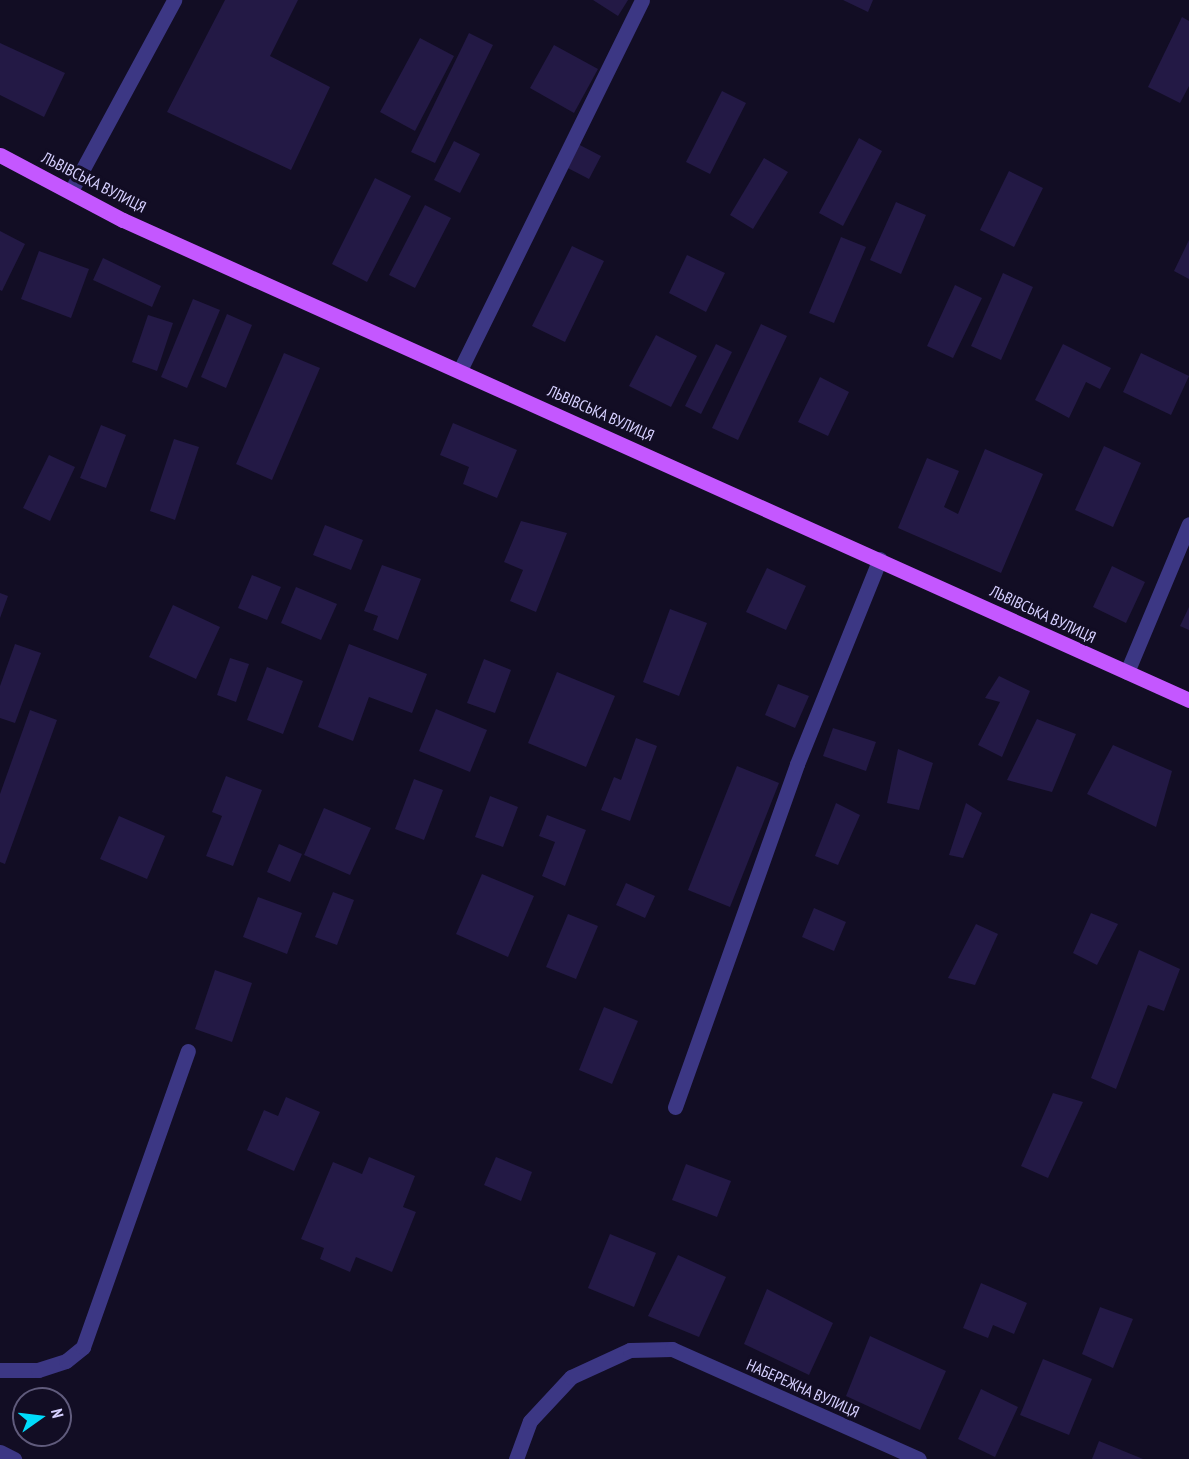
<!DOCTYPE html>
<html>
<head>
<meta charset="utf-8">
<style>
	body { margin:0 }
	#map { position:relative; width:1189px; height:1459px; overflow:hidden; background:#120d24; font-family:"PT Sans Narrow",sans-serif }
	div>[style] { position:absolute }
	.building>* { inset:0; background:#231945 }
	.minor>* { height:15px; margin:-7.5px; padding:0 7.5px; transform-origin:7.5px; border-radius:7.5px; background:#3c3784 }
	.major>* { height:15px; margin:-7.5px; padding:0 7.5px; transform-origin:7.5px; border-radius:7.5px; background:#c457ff }
	span { translate:-50% -50%; white-space:nowrap; text-align:center; line-height:1.15; -webkit-text-stroke:6px #120d24; paint-order:stroke }
	.street-label { font-size:16px; color:#d6d0ff }
	.north { position:absolute; left:12px; top:1387px; width:60px; height:60px; box-sizing:border-box; background:#120d24; border:2px solid #605b7c; border-radius:50%; rotate:76deg; font-size:16px; font-weight:700; line-height:24px; text-align:center; color:#d6d0ff }
	.north::after { content:''; display:block; margin:auto; width:21px; height:27px; background:#00dcfb; clip-path:polygon(50% 0,100% 100%,50% 72%,0 100%) }
</style>
</head>
<body>
<div id="map">
	<div class="building">
		<div style="clip-path:polygon(225px 0,298px 0,270px 56px,330px 87px,291px 170px,167px 112px)"></div>
		<div style="clip-path:polygon(593px 0,628px 0,618px 16px)"></div>
		<div style="clip-path:polygon(843px 0,873px 0,868px 12px)"></div>
		<div style="clip-path:polygon(1182px 17px,1189px 21px,1189px 86px,1180px 103px,1148px 87px)"></div>
		<div style="clip-path:polygon(469px 33px,493px 45px,435px 163px,411px 152px)"></div>
		<div style="clip-path:polygon(420px 38px,454px 56px,415px 131px,380px 112px)"></div>
		<div style="clip-path:polygon(0 43px,65px 73px,44px 117px,0 95px)"></div>
		<div style="clip-path:polygon(554px 45px,598px 69px,574px 113px,530px 88px)"></div>
		<div style="clip-path:polygon(722px 91px,746px 103px,710px 174px,686px 162px)"></div>
		<div style="clip-path:polygon(859px 138px,882px 151px,843px 226px,819px 213px)"></div>
		<div style="clip-path:polygon(454px 141px,480px 154px,460px 193px,434px 180px)"></div>
		<div style="clip-path:polygon(574px 142px,601px 156px,589px 179px,562px 165px)"></div>
		<div style="clip-path:polygon(764px 158px,788px 172px,753px 229px,730px 215px)"></div>
		<div style="clip-path:polygon(1009px 171px,1043px 188px,1014px 247px,980px 230px)"></div>
		<div style="clip-path:polygon(375px 178px,411px 196px,367px 282px,332px 264px)"></div>
		<div style="clip-path:polygon(896px 202px,926px 215px,901px 274px,870px 260px)"></div>
		<div style="clip-path:polygon(425px 205px,451px 218px,415px 288px,389px 275px)"></div>
		<div style="clip-path:polygon(0 231px,25px 244px,2px 291px,0 290px)"></div>
		<div style="clip-path:polygon(841px 237px,866px 247px,834px 323px,809px 313px)"></div>
		<div style="clip-path:polygon(1189px 240px,1189px 279px,1174px 271px)"></div>
		<div style="clip-path:polygon(572px 246px,604px 261px,565px 342px,532px 326px)"></div>
		<div style="clip-path:polygon(39px 251px,89px 269px,71px 318px,21px 299px)"></div>
		<div style="clip-path:polygon(687px 255px,725px 273px,706px 312px,669px 293px)"></div>
		<div style="clip-path:polygon(103px 258px,161px 286px,152px 307px,93px 280px)"></div>
		<div style="clip-path:polygon(1003px 273px,1033px 287px,1001px 360px,971px 346px)"></div>
		<div style="clip-path:polygon(955px 285px,982px 298px,953px 358px,927px 346px)"></div>
		<div style="clip-path:polygon(193px 299px,220px 310px,187px 388px,161px 377px)"></div>
		<div style="clip-path:polygon(227px 314px,252px 325px,226px 388px,201px 377px)"></div>
		<div style="clip-path:polygon(148px 315px,173px 323px,157px 371px,132px 362px)"></div>
		<div style="clip-path:polygon(761px 324px,787px 336px,738px 440px,712px 428px)"></div>
		<div style="clip-path:polygon(656px 335px,697px 356px,671px 407px,629px 386px)"></div>
		<div style="clip-path:polygon(716px 344px,732px 352px,701px 414px,685px 406px)"></div>
		<div style="clip-path:polygon(1063px 344px,1111px 368px,1100px 389px,1086px 382px,1069px 418px,1035px 400px)"></div>
		<div style="clip-path:polygon(284px 353px,320px 368px,272px 480px,236px 464px)"></div>
		<div style="clip-path:polygon(1141px 353px,1189px 376px,1171px 415px,1123px 392px)"></div>
		<div style="clip-path:polygon(820px 377px,849px 392px,828px 436px,798px 422px)"></div>
		<div style="clip-path:polygon(453px 423px,517px 450px,497px 498px,463px 484px,469px 467px,440px 455px)"></div>
		<div style="clip-path:polygon(101px 425px,126px 435px,106px 488px,80px 478px)"></div>
		<div style="clip-path:polygon(174px 439px,199px 447px,175px 520px,150px 511px)"></div>
		<div style="clip-path:polygon(1104px 446px,1141px 463px,1113px 527px,1075px 510px)"></div>
		<div style="clip-path:polygon(985px 449px,1043px 474px,1001px 573px,898px 528px,927px 458px,959px 471px,944px 507px,958px 514px)"></div>
		<div style="clip-path:polygon(49px 455px,75px 467px,50px 521px,23px 508px)"></div>
		<div style="clip-path:polygon(521px 521px,567px 533px,536px 612px,510px 601px,523px 570px,504px 562px)"></div>
		<div style="clip-path:polygon(325px 525px,363px 540px,351px 570px,313px 555px)"></div>
		<div style="clip-path:polygon(382px 565px,421px 579px,398px 640px,373px 630px,378px 616px,364px 611px)"></div>
		<div style="clip-path:polygon(1112px 566px,1145px 582px,1126px 623px,1093px 607px)"></div>
		<div style="clip-path:polygon(767px 568px,806px 586px,786px 630px,746px 612px)"></div>
		<div style="clip-path:polygon(252px 575px,281px 587px,267px 620px,238px 608px)"></div>
		<div style="clip-path:polygon(296px 587px,337px 604px,321px 640px,281px 623px)"></div>
		<div style="clip-path:polygon(0 593px,8px 596px,0 618px)"></div>
		<div style="clip-path:polygon(173px 605px,220px 627px,196px 679px,149px 657px)"></div>
		<div style="clip-path:polygon(1189px 607px,1189px 630px,1180px 626px)"></div>
		<div style="clip-path:polygon(670px 609px,707px 623px,679px 696px,643px 682px)"></div>
		<div style="clip-path:polygon(15px 644px,41px 653px,15px 723px,0 718px,0 686px)"></div>
		<div style="clip-path:polygon(349px 644px,427px 674px,412px 713px,369px 697px,353px 741px,318px 727px)"></div>
		<div style="clip-path:polygon(230px 658px,249px 664px,236px 702px,217px 695px)"></div>
		<div style="clip-path:polygon(484px 659px,511px 670px,495px 713px,467px 703px)"></div>
		<div style="clip-path:polygon(267px 667px,303px 681px,283px 734px,247px 720px)"></div>
		<div style="clip-path:polygon(557px 672px,615px 696px,586px 767px,528px 743px)"></div>
		<div style="clip-path:polygon(999px 676px,1030px 691px,1002px 757px,978px 745px,1000px 702px,985px 698px)"></div>
		<div style="clip-path:polygon(778px 684px,809px 696px,795px 728px,765px 715px)"></div>
		<div style="clip-path:polygon(436px 709px,487px 730px,470px 772px,419px 751px)"></div>
		<div style="clip-path:polygon(30px 710px,57px 720px,5px 864px,0 862px,0 794px)"></div>
		<div style="clip-path:polygon(1037px 719px,1076px 734px,1052px 792px,1007px 780px)"></div>
		<div style="clip-path:polygon(833px 728px,876px 742px,866px 771px,823px 756px)"></div>
		<div style="clip-path:polygon(636px 738px,657px 746px,630px 821px,601px 810px,614px 777px,621px 780px)"></div>
		<div style="clip-path:polygon(1113px 745px,1172px 771px,1156px 827px,1087px 794px)"></div>
		<div style="clip-path:polygon(898px 749px,933px 763px,919px 810px,887px 803px)"></div>
		<div style="clip-path:polygon(737px 766px,779px 783px,730px 907px,688px 890px)"></div>
		<div style="clip-path:polygon(226px 776px,262px 790px,233px 866px,206px 856px,222px 816px,212px 812px)"></div>
		<div style="clip-path:polygon(414px 779px,443px 790px,424px 840px,395px 829px)"></div>
		<div style="clip-path:polygon(490px 796px,518px 807px,503px 847px,475px 837px)"></div>
		<div style="clip-path:polygon(836px 803px,860px 815px,838px 865px,815px 856px)"></div>
		<div style="clip-path:polygon(966px 803px,982px 813px,963px 858px,949px 855px)"></div>
		<div style="clip-path:polygon(324px 808px,371px 828px,350px 875px,304px 855px)"></div>
		<div style="clip-path:polygon(547px 815px,586px 830px,565px 886px,542px 876px,555px 842px,539px 836px)"></div>
		<div style="clip-path:polygon(119px 816px,165px 836px,147px 879px,100px 859px)"></div>
		<div style="clip-path:polygon(279px 844px,302px 854px,290px 882px,267px 872px)"></div>
		<div style="clip-path:polygon(482px 874px,534px 896px,508px 957px,456px 934px)"></div>
		<div style="clip-path:polygon(626px 883px,655px 896px,645px 918px,616px 905px)"></div>
		<div style="clip-path:polygon(333px 892px,354px 900px,337px 945px,315px 937px)"></div>
		<div style="clip-path:polygon(258px 897px,302px 913px,287px 954px,243px 937px)"></div>
		<div style="clip-path:polygon(814px 908px,846px 922px,834px 951px,802px 937px)"></div>
		<div style="clip-path:polygon(1091px 913px,1118px 924px,1097px 965px,1073px 953px)"></div>
		<div style="clip-path:polygon(568px 914px,598px 926px,576px 979px,546px 967px)"></div>
		<div style="clip-path:polygon(976px 924px,998px 934px,975px 985px,948px 978px)"></div>
		<div style="clip-path:polygon(1139px 950px,1180px 969px,1164px 1011px,1148px 1005px,1116px 1089px,1091px 1078px)"></div>
		<div style="clip-path:polygon(215px 970px,252px 983px,232px 1042px,195px 1029px)"></div>
		<div style="clip-path:polygon(604px 1007px,638px 1021px,612px 1084px,579px 1070px)"></div>
		<div style="clip-path:polygon(1053px 1093px,1083px 1102px,1048px 1178px,1021px 1166px)"></div>
		<div style="clip-path:polygon(286px 1097px,320px 1112px,294px 1171px,247px 1150px,264px 1110px,278px 1116px)"></div>
		<div style="clip-path:polygon(369px 1157px,415px 1176px,403px 1207px,416px 1212px,392px 1272px,356px 1257px,350px 1272px,320px 1259px,324px 1248px,301px 1239px,333px 1162px,362px 1174px)"></div>
		<div style="clip-path:polygon(496px 1157px,532px 1172px,521px 1201px,484px 1185px)"></div>
		<div style="clip-path:polygon(686px 1164px,731px 1181px,717px 1217px,672px 1200px)"></div>
		<div style="clip-path:polygon(610px 1234px,656px 1253px,634px 1307px,588px 1288px)"></div>
		<div style="clip-path:polygon(678px 1255px,726px 1277px,699px 1337px,648px 1316px)"></div>
		<div style="clip-path:polygon(981px 1283px,1027px 1303px,1014px 1334px,993px 1325px,988px 1338px,963px 1328px)"></div>
		<div style="clip-path:polygon(767px 1289px,833px 1323px,809px 1375px,744px 1344px)"></div>
		<div style="clip-path:polygon(1100px 1307px,1133px 1319px,1113px 1368px,1082px 1354px)"></div>
		<div style="clip-path:polygon(870px 1336px,946px 1371px,920px 1430px,846px 1396px)"></div>
		<div style="clip-path:polygon(1043px 1359px,1092px 1379px,1069px 1435px,1020px 1415px)"></div>
		<div style="clip-path:polygon(981px 1389px,1018px 1407px,995px 1457px,958px 1439px)"></div>
		<div style="clip-path:polygon(1099px 1441px,1143px 1459px,1092px 1459px)"></div>
	</div>
	<div class="minor">
		<div style="left:72px;top:189px;width:215px;rotate:-61.6deg"></div>
		<div style="left:460px;top:370px;width:412px;rotate:-63.8deg"></div>
		<div style="left:1127px;top:672px;width:160px;rotate:-67.3deg"></div>
		<div style="left:675px;top:1107px;width:364px;rotate:-70.4deg"></div>
		<div style="left:797px;top:764px;width:221px;rotate:-68deg"></div>
		<div style="left:0;top:1370px;width:38px"></div>
		<div style="left:38px;top:1370px;width:29px;rotate:-18deg"></div>
		<div style="left:66px;top:1361px;width:22px;rotate:-39deg"></div>
		<div style="left:83px;top:1347px;width:314px;rotate:-70.5deg"></div>
		<div style="left:0;top:1452px;width:16px;rotate:27deg"></div>
		<div style="left:516px;top:1459px;width:40px;rotate:-69.8deg"></div>
		<div style="left:530px;top:1421px;width:60px;rotate:-47deg"></div>
		<div style="left:571px;top:1377px;width:65px;rotate:-24.6deg"></div>
		<div style="left:630px;top:1350px;width:42px;rotate:-1.4deg"></div>
		<div style="left:672px;top:1349px;width:270px;rotate:24deg"></div>
	</div>
	<div class="major">
		<div style="left:0;top:155px;width:139px;rotate:27.9deg"></div>
		<div style="left:123px;top:220px;width:1169px;rotate:24.24deg"></div>
	</div>
	<div class="street-label">
		<span style="left:94px;top:182px;rotate:27deg">ЛЬВІВСЬКА ВУЛИЦЯ</span>
		<span style="left:601px;top:413px;rotate:24deg">ЛЬВІВСЬКА ВУЛИЦЯ</span>
		<span style="left:1043px;top:614px;rotate:25deg">ЛЬВІВСЬКА ВУЛИЦЯ</span>
		<span style="left:803px;top:1388px;rotate:24deg">НАБЕРЕЖНА ВУЛИЦЯ</span>
	</div>
	<div class="north">N</div>
</div>
</body>
</html>
